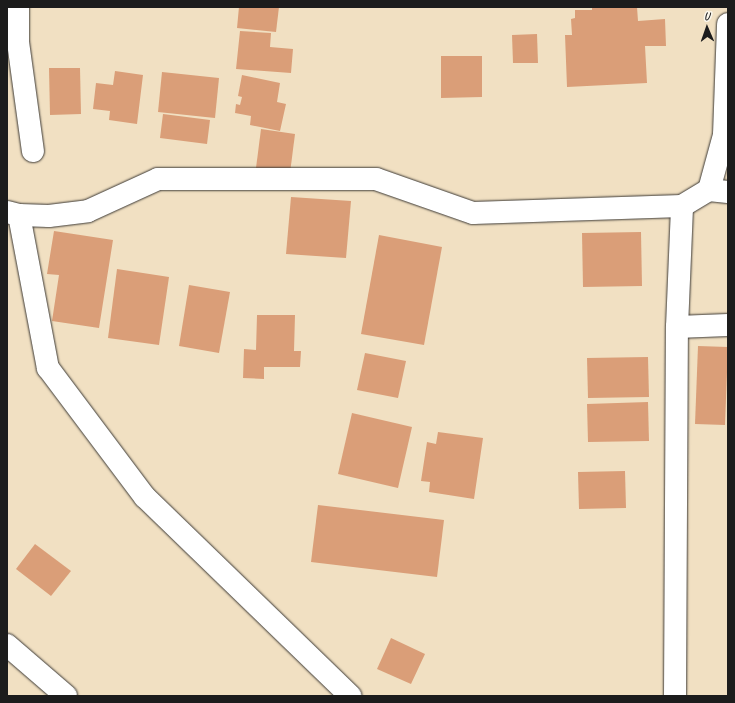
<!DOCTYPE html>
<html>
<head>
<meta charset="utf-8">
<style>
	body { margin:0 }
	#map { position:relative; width:735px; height:703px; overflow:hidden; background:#f1e0c2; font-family:Caveat,sans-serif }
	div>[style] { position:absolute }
	.building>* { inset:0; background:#da9e78 }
	.roads { filter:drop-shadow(0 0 1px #3c3935) drop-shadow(0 0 1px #3c3935) }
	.minor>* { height:22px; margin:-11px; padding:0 11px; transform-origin:11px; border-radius:11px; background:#fff }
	span { translate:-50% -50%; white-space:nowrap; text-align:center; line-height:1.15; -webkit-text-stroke:3px #fbf7ec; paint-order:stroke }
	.frame { position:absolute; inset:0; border:8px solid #1c1c1c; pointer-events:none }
	.north { position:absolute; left:687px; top:8px; width:40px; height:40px; -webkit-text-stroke:3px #fbf7ec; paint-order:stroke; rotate:358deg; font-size:11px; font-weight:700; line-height:16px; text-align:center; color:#1c1c1c }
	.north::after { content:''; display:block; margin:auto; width:14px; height:18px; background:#1c1c1c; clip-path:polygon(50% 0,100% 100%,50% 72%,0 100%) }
</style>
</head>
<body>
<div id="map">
	<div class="building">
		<div style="clip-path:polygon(239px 7px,279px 7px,276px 32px,237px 28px)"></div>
		<div style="clip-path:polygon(592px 7px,637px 7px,638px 21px,665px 19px,666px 46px,645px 46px,647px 83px,567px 87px,565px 35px,572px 35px,571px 19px,575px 18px,575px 10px,592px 10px)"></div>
		<div style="clip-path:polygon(240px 31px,271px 33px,270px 47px,293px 49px,291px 73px,236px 69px)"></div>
		<div style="clip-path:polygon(537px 34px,538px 63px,513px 63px,512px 35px)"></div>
		<div style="clip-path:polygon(441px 56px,482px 56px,482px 97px,441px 98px)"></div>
		<div style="clip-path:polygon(49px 68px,80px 68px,81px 114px,50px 115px)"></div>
		<div style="clip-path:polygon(115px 71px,143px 75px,137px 124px,109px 120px,110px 111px,93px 109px,96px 83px,113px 85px)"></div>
		<div style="clip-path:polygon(162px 72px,219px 78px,215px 118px,158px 112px)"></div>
		<div style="clip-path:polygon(242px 75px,280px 83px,277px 102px,286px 104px,280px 131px,250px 125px,251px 116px,235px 113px,236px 104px,240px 105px,242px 97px,238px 96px)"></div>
		<div style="clip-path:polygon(163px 114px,210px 120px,207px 144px,160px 138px)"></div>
		<div style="clip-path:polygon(261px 129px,295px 134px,290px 173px,256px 168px)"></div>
		<div style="clip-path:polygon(291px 197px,351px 201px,346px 258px,286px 254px)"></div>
		<div style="clip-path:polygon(54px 231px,113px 240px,99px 328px,52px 321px,59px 275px,47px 274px)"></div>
		<div style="clip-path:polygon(641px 232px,642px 286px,583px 287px,582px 233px)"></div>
		<div style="clip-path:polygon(379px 235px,442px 247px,424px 345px,361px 334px)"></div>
		<div style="clip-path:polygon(117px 269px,169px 277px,159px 345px,108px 338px)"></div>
		<div style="clip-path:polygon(189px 285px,230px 292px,219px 353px,179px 346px)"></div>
		<div style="clip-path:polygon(257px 315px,295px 315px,294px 351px,301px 351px,300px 367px,264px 367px,264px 379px,243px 378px,244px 349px,256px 350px)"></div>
		<div style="clip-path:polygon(698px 346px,728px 347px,725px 425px,695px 424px)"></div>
		<div style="clip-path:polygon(365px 353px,406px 361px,398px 398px,357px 390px)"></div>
		<div style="clip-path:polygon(648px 357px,649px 397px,588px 398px,587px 358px)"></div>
		<div style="clip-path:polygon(648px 402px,649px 441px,588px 442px,587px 404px)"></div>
		<div style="clip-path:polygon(352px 413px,412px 427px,398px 488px,338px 474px)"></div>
		<div style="clip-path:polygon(438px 432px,483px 438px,474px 499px,429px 492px,430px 482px,421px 481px,427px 442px,436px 444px)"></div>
		<div style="clip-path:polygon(625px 471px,626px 508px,579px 509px,578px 472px)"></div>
		<div style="clip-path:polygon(318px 505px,444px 520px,437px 577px,311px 562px)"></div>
		<div style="clip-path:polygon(35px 544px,71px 571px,51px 596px,16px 569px)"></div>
		<div style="clip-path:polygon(391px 638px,425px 654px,411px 684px,377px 669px)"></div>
	</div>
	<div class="roads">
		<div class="minor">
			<div style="left:18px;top:7px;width:35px;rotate:90deg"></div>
			<div style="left:18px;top:42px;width:110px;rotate:82.2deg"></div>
			<div style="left:709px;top:190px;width:19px;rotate:6deg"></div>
			<div style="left:7px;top:212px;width:12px;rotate:14deg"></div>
			<div style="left:19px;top:215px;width:156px;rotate:79.3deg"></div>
			<div style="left:48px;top:368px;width:161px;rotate:53.1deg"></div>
			<div style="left:145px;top:497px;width:286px;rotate:44.1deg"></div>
			<div style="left:19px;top:215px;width:30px;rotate:2deg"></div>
			<div style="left:49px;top:216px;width:39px;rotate:-7deg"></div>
			<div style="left:88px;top:211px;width:77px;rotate:-24.6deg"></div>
			<div style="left:158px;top:179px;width:218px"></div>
			<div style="left:376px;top:179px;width:103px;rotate:19.3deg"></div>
			<div style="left:473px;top:213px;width:209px;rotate:-1.9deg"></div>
			<div style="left:682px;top:206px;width:31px;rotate:-31deg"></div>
			<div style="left:709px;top:190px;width:57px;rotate:-74.7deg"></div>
			<div style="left:724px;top:135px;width:111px;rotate:-87.9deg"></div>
			<div style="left:677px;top:327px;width:51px;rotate:-2.2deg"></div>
			<div style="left:7px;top:645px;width:78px;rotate:40.8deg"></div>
			<div style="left:675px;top:696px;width:369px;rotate:-89.7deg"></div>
			<div style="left:677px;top:327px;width:121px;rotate:-87.6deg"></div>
		</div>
	</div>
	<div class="frame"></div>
	<div class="north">U</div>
</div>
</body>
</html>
